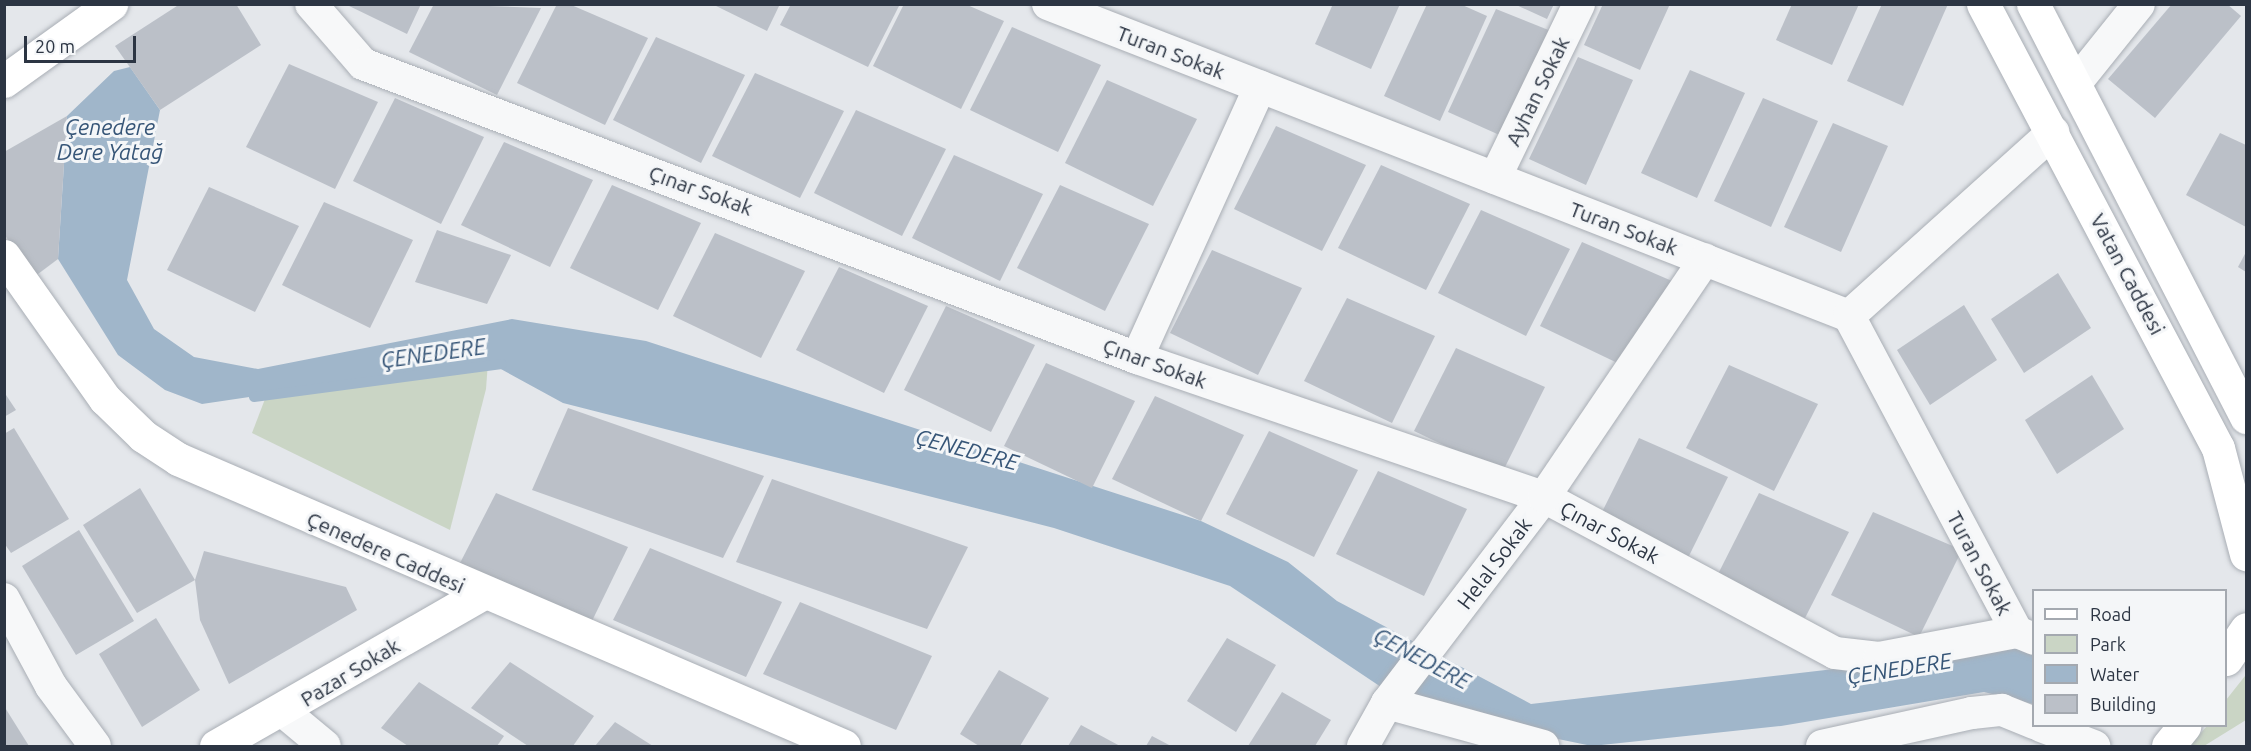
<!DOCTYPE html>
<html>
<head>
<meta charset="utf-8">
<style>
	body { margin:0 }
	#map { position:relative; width:2251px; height:751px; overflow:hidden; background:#e4e7eb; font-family:Ubuntu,sans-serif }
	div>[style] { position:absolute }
	.green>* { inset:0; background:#cad5c5 }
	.water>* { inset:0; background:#a0b6ca }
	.stream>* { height:10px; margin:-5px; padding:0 5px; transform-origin:5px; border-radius:5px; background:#a0b6ca }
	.building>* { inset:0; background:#bbc0c8 }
	.roads { filter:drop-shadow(0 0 2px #a9aeb5) drop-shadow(0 0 2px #a9aeb5) }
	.street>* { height:32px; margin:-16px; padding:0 16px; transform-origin:16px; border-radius:16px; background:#f7f8f9 }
	.secondary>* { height:33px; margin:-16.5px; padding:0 16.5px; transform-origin:16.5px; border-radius:16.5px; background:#fff }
	.primary>* { height:33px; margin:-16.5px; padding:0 16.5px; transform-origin:16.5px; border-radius:16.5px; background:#fff }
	span { translate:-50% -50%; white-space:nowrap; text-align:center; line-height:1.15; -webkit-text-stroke:6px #f4f6f8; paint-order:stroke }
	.street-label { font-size:21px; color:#2c3543 }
	.water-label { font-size:22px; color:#365577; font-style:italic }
	.frame { position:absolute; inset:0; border:6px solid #2c3543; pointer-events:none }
	.legend { position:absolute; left:2032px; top:589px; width:195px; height:138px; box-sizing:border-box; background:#f4f6f8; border:2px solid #a4a9b0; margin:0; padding:8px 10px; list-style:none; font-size:18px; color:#2c3543 }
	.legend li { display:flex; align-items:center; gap:12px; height:30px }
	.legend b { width:30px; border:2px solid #a4a9b0 }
	.scale { position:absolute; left:24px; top:36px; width:112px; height:27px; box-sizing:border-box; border:3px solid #2c3543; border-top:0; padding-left:8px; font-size:18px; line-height:21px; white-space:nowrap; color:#2c3543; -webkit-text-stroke:4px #f4f6f8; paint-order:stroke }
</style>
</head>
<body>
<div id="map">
	<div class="green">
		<div style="clip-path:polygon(488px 362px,486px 389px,450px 530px,252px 433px,265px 399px)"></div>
		<div style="clip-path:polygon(2245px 676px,2246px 720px,2204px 746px,2189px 746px,2207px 726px,2226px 726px,2226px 700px)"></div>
	</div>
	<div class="water">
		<div style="clip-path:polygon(130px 67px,160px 110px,127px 280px,154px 329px,194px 357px,258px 369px,512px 319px,646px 341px,1201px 521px,1288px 562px,1337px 601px,1531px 704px,2033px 646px,2033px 704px,1984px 692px,1781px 726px,1592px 746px,1494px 726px,1387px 691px,1230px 586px,1054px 528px,563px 403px,488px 362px,202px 404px,165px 390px,118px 355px,58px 259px,67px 116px,114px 71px)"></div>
	</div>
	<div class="stream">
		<div style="left:254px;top:397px;width:250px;rotate:-7.6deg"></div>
	</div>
	<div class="building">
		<div style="clip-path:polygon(180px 4px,236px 4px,261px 45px,160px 110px,115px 46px)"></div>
		<div style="clip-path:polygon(345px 4px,421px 4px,407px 34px)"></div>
		<div style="clip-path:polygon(434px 4px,541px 8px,497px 95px,409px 52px)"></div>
		<div style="clip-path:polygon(557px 4px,569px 4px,648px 38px,605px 125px,517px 83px)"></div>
		<div style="clip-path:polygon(712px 4px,780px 4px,767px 31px)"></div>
		<div style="clip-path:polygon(791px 4px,900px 4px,868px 67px,780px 25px)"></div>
		<div style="clip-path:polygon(904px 4px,965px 4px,1004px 21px,961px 109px,873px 66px)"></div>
		<div style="clip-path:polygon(1333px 4px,1400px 4px,1371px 69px,1315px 44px)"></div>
		<div style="clip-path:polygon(1427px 4px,1460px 4px,1487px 16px,1440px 121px,1384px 96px)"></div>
		<div style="clip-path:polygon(1514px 4px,1554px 4px,1547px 19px)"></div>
		<div style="clip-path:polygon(1603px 4px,1670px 4px,1640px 70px,1584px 45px)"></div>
		<div style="clip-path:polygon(1792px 4px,1859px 4px,1832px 65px,1776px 40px)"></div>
		<div style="clip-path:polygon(1882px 4px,1948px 4px,1903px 106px,1847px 81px)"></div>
		<div style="clip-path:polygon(2172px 4px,2227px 4px,2241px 16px,2155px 118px,2108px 79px)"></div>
		<div style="clip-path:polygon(1496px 9px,1551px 31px,1504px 137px,1448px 112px)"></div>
		<div style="clip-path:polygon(1012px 27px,1101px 65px,1058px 152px,970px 110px)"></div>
		<div style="clip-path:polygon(656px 37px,745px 75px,701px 163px,613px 120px)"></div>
		<div style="clip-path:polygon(1578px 57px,1633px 80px,1586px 185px,1529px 159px)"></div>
		<div style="clip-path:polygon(289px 64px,378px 102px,335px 189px,246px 147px)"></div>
		<div style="clip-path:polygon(1690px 70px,1745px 93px,1697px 198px,1641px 173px)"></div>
		<div style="clip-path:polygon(755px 73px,844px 111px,800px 198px,712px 156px)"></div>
		<div style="clip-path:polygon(1107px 80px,1197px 119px,1153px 206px,1065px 163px)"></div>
		<div style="clip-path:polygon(395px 98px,484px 137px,441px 224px,353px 181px)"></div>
		<div style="clip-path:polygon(1763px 98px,1818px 121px,1771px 227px,1714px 201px)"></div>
		<div style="clip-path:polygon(856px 110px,946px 149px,902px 236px,814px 193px)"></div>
		<div style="clip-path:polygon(67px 116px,58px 259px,34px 277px,4px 234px,4px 152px)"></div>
		<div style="clip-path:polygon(1833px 123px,1888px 146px,1841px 252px,1784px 227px)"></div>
		<div style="clip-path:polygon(1276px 126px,1366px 165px,1322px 251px,1234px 209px)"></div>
		<div style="clip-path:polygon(2220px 133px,2246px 145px,2246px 227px,2186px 195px)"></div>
		<div style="clip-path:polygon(504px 142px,593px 180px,550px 267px,461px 225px)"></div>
		<div style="clip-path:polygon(954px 155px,1043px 194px,1000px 281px,912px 238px)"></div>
		<div style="clip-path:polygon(1381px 165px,1470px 204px,1426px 290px,1338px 248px)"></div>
		<div style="clip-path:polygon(612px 185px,701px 223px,658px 310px,570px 268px)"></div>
		<div style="clip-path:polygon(1060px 185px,1149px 224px,1105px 311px,1017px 268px)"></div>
		<div style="clip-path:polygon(209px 187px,299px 226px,255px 312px,167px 270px)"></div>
		<div style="clip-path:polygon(324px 202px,413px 240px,370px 328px,282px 285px)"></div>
		<div style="clip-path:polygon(1481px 210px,1570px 249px,1526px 336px,1438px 293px)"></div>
		<div style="clip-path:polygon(437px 230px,511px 255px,487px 304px,415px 282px)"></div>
		<div style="clip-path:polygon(715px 233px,805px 271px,761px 358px,673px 316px)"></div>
		<div style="clip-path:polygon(1582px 242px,1672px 281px,1628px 368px,1540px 326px)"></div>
		<div style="clip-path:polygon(1212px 250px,1302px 288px,1258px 375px,1170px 333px)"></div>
		<div style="clip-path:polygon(2246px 252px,2246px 272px,2238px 267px)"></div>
		<div style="clip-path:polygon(839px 267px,928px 306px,884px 393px,796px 350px)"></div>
		<div style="clip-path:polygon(2058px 273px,2091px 328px,2024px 373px,1991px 319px)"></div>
		<div style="clip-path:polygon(1347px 298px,1435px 336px,1392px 423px,1304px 381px)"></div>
		<div style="clip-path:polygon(1964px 305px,1997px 360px,1930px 405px,1897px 350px)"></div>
		<div style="clip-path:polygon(946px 306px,1035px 345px,991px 432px,904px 390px)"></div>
		<div style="clip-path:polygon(1456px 348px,1545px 387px,1502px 473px,1414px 431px)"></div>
		<div style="clip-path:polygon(1046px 363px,1135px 401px,1092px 488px,1004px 446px)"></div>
		<div style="clip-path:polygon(1729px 365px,1818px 404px,1774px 491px,1686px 448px)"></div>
		<div style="clip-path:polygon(2092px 375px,2124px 429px,2057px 474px,2025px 420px)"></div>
		<div style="clip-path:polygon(4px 392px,16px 410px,4px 417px)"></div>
		<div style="clip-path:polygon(1155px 396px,1244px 435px,1201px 521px,1112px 479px)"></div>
		<div style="clip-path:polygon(568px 408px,764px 476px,723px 558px,532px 490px)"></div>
		<div style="clip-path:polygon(14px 428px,69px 519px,11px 553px,4px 543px,4px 434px)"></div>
		<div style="clip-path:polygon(1269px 431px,1358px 470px,1314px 557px,1226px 514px)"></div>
		<div style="clip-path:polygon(1639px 438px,1728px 477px,1685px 564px,1597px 522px)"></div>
		<div style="clip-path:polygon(1378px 471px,1467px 509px,1424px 596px,1336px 554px)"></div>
		<div style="clip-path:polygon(772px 479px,968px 547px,927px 629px,736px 562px)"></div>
		<div style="clip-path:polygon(140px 488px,195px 580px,137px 613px,83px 525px)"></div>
		<div style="clip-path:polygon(496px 493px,628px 547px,592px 621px,459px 565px)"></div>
		<div style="clip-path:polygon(1759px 493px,1849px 532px,1805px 618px,1717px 576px)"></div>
		<div style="clip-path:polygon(1873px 512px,1962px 550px,1919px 637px,1831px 595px)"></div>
		<div style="clip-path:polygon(79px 530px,134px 621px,76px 655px,22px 566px)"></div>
		<div style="clip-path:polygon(650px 548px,782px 602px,746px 677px,613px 620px)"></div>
		<div style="clip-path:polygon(204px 551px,346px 587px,357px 610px,229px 684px,200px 620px,195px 580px)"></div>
		<div style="clip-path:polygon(800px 602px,932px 656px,896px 730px,763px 674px)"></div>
		<div style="clip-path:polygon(156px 618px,200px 690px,142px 727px,99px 654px)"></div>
		<div style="clip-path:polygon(1227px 638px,1276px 665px,1236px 732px,1187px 701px)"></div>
		<div style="clip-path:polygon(510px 662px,594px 716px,573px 746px,528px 746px,471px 708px)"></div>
		<div style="clip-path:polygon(999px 670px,1049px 698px,1020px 746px,979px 746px,960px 734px)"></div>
		<div style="clip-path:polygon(419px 682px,504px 736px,497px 746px,408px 746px,381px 728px)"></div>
		<div style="clip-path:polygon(1282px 692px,1331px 720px,1315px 746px,1248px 746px)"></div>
		<div style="clip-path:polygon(4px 706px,29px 746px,4px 746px)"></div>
		<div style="clip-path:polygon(615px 722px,653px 746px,595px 746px)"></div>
		<div style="clip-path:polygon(1081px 725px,1120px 746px,1068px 746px)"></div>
		<div style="clip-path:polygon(1152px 736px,1171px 746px,1146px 746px)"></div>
	</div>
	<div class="roads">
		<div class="street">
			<div style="left:311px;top:4px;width:79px;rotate:49.1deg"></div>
			<div style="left:363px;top:64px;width:828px;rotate:20.8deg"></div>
			<div style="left:1137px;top:358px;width:430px;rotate:18.9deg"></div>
			<div style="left:1544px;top:497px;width:330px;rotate:28.2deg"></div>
			<div style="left:1835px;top:653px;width:44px;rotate:6.5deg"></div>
			<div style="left:1879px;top:658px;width:140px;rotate:-10.7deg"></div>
			<div style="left:1048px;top:4px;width:860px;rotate:21.28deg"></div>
			<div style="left:1849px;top:316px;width:358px;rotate:62deg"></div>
			<div style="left:2017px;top:632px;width:18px;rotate:22deg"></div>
			<div style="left:2075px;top:84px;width:102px;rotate:-51.3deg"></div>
			<div style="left:1495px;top:178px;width:193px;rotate:-64.2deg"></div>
			<div style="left:1849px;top:316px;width:275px;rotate:-42deg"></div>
			<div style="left:1137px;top:358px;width:298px;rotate:-65.6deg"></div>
			<div style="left:4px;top:599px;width:99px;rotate:61.6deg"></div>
			<div style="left:51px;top:686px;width:74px;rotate:53.7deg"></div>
			<div style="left:1387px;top:703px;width:162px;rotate:15.4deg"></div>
			<div style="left:284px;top:712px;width:53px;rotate:39.7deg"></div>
			<div style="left:2041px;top:726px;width:57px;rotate:20.7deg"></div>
			<div style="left:1363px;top:746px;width:49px;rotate:-60.8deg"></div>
			<div style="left:1387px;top:703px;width:259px;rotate:-52.7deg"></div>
			<div style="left:1544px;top:497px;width:287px;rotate:-55.9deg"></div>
			<div style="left:1822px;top:746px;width:154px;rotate:-12.4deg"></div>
			<div style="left:1972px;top:713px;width:30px;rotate:-6deg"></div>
			<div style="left:2002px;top:710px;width:35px;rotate:22deg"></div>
		</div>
		<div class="secondary">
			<div style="left:1983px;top:4px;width:502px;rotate:62.11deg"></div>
			<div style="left:2218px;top:448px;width:110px;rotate:75.2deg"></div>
			<div style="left:2033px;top:4px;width:465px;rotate:62.7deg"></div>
			<div style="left:4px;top:256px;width:175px;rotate:54.8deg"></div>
			<div style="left:105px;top:399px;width:53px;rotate:44.2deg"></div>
			<div style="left:143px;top:436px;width:42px;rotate:33.3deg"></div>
			<div style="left:178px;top:459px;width:725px;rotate:23.31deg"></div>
			<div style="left:2226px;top:659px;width:36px;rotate:-56deg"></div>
			<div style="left:216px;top:746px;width:305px;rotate:-29.8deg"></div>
			<div style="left:2168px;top:746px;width:26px;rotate:-51deg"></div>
		</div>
		<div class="primary">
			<div style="left:4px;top:81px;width:132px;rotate:-35.7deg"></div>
		</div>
	</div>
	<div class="street-label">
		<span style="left:1171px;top:52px;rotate:21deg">Turan Sokak</span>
		<span style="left:1537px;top:91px;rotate:-64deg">Ayhan Sokak</span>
		<span style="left:701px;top:190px;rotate:20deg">Çınar Sokak</span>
		<span style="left:1624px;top:228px;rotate:21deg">Turan Sokak</span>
		<span style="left:2128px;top:274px;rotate:62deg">Vatan Caddesi</span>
		<span style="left:1155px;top:363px;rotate:20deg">Çınar Sokak</span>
		<span style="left:1610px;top:532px;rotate:28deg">Çınar Sokak</span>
		<span style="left:386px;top:552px;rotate:24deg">Çenedere Caddesi</span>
		<span style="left:1494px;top:563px;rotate:-53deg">Helal Sokak</span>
		<span style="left:1980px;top:563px;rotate:62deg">Turan Sokak</span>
		<span style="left:350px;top:672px;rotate:-31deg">Pazar Sokak</span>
	</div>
	<div class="water-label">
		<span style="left:110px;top:139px">Çenedere<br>Dere Yatağ</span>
		<span style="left:433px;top:353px;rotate:-8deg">ÇENEDERE</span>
		<span style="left:967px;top:449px;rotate:15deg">ÇENEDERE</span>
		<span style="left:1422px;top:658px;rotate:28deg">ÇENEDERE</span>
		<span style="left:1899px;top:668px;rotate:-9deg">ÇENEDERE</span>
	</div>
	<div class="frame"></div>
	<ul class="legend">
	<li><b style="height:8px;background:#fff"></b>Road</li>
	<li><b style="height:16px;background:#cad5c5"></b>Park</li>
	<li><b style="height:16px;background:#a0b6ca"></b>Water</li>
	<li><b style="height:16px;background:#bbc0c8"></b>Building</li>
	</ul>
	<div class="scale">20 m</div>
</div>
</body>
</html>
